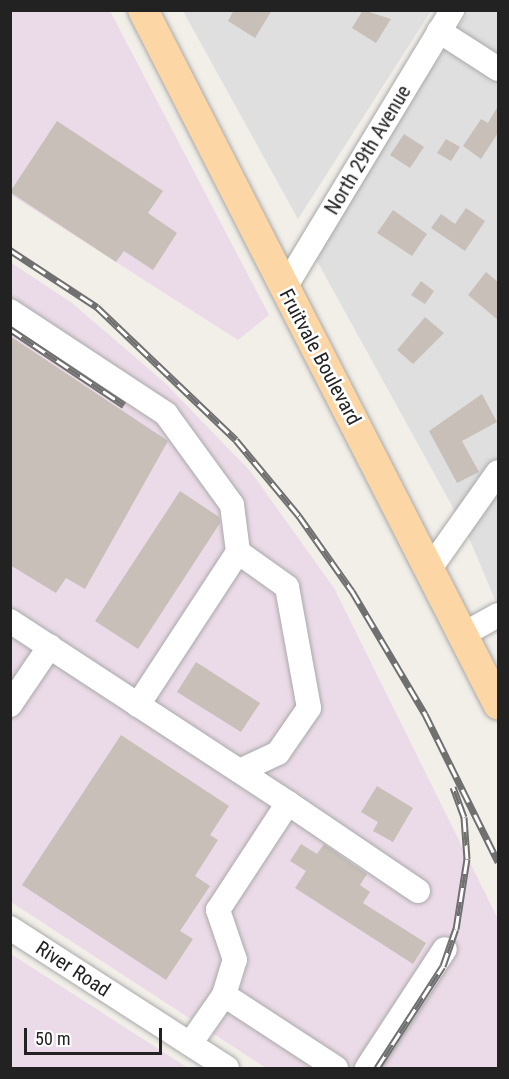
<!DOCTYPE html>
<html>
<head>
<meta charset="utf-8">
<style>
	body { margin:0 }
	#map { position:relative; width:509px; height:1079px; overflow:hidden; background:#f2efe9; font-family:"Roboto Condensed",sans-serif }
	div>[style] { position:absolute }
	.residential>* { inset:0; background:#e0dfdf }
	.industrial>* { inset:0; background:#ebdbe8 }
	.building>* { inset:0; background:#c7bfb8 }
	.roads { filter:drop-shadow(0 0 2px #a9a9a9) drop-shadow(0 0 2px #a9a9a9) }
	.minor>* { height:24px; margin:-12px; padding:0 12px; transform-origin:12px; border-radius:12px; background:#fff }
	.major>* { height:30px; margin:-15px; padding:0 15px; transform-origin:15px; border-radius:15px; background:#fcd6a4 }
	.rail>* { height:7px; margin-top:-3.5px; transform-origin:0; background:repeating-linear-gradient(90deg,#fff 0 14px,#707070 0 28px); box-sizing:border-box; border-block:2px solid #707070 }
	span { translate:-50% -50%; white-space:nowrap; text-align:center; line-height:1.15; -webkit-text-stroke:5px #fff; paint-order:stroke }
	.street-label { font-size:20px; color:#222 }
	.frame { position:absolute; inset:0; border:12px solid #222; pointer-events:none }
	.scale { position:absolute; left:24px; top:1028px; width:138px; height:27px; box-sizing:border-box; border:3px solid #222; border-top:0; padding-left:8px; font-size:18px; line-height:21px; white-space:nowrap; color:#222; -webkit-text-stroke:4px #fff; paint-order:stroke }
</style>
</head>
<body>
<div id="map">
	<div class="residential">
		<div style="clip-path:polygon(183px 11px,431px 11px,298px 219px)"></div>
		<div style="clip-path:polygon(469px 11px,498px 11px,498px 607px,467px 533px,312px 252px)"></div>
	</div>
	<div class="industrial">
		<div style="clip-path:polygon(10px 11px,110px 11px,269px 315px,238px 340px,11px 195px)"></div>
		<div style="clip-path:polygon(10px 262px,72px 303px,164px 382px,251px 472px,334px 588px,498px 919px,498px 1068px,266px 1068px,11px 902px)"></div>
		<div style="clip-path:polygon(10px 954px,11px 954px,188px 1068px,11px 1068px)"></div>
	</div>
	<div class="building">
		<div style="clip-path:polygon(234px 10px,272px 10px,255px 38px,228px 21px)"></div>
		<div style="clip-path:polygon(363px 10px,391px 19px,376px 43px,352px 28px)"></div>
		<div style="clip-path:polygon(498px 106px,498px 133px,481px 159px,463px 146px,481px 119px,488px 123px)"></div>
		<div style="clip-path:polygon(57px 121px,163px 191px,148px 213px,177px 233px,153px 270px,124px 251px,116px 262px,10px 192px)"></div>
		<div style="clip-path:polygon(404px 134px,424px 147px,410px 168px,390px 155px)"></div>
		<div style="clip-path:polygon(446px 139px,460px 147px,451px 161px,437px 153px)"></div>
		<div style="clip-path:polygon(466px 208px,485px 221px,465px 251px,431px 228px,441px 214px,455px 224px)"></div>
		<div style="clip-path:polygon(393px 210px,427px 234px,412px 256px,377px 233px)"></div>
		<div style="clip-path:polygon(486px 272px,498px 282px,498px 320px,468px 295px)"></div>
		<div style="clip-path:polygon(421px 281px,434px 291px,425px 304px,411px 295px)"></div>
		<div style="clip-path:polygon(425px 317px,444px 333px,413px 364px,397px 350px)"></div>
		<div style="clip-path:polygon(10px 336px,168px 441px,85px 589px,66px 578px,56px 593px,10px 565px)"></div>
		<div style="clip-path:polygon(482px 394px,497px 422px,462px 441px,479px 472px,457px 483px,429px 431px)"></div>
		<div style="clip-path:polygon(180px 491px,219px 517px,220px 523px,138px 649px,95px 621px)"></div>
		<div style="clip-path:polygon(196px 662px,260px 703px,241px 732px,177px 692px)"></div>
		<div style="clip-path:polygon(121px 735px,229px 806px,210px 835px,218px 840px,195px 876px,210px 886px,180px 931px,193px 939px,166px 980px,22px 885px)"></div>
		<div style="clip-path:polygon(377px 786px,413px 808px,393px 842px,373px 831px,378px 822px,361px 812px)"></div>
		<div style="clip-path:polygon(301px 844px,317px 854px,324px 844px,367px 874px,360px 885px,370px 892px,363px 903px,426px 943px,413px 964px,295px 888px,306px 871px,290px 861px)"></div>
	</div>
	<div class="roads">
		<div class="minor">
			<div style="left:439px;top:31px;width:70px;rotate:32.8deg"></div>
			<div style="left:284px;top:289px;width:326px;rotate:-58.9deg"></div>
			<div style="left:10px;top:311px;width:187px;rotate:33.4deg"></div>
			<div style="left:166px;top:414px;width:112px;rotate:54deg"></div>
			<div style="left:232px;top:505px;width:47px;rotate:82.7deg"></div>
			<div style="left:238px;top:552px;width:183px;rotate:123.2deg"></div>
			<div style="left:238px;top:552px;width:60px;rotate:35.5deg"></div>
			<div style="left:287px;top:587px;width:123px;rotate:79.7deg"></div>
			<div style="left:309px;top:708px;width:55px;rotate:124.6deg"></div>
			<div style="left:278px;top:753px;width:42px;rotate:154.7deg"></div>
			<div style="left:431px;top:567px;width:116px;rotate:-54.8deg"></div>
			<div style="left:10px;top:621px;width:332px;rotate:33.2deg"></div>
			<div style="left:464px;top:634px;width:39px;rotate:-29deg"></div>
			<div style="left:10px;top:705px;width:71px;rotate:-55.9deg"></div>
			<div style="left:10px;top:928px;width:258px;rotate:32.8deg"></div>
			<div style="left:190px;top:1044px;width:60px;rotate:-55.2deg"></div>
			<div style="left:336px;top:1068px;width:134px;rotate:-146.9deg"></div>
			<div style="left:224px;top:995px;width:37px;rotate:-73deg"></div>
			<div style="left:235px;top:960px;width:53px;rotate:-108.8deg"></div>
			<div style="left:218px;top:910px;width:128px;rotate:-56.8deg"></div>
			<div style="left:288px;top:803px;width:157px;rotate:34.1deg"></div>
			<div style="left:367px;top:1068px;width:142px;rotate:-56.8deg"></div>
		</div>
		<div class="major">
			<div style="left:143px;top:10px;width:780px;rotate:62.91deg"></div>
		</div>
	</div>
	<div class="rail">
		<div style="left:10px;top:250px;width:104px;rotate:33.2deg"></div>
		<div style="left:97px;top:307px;width:192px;rotate:43.7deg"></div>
		<div style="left:236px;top:440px;width:99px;rotate:50.3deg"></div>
		<div style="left:299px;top:516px;width:92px;rotate:54.8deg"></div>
		<div style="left:352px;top:591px;width:143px;rotate:59.3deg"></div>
		<div style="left:425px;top:714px;width:165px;rotate:63.7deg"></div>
		<div style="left:10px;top:329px;width:137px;rotate:33.7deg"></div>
		<div style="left:377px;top:1068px;width:121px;rotate:-57.1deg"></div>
		<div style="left:443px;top:966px;width:39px;rotate:-71deg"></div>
		<div style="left:456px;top:929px;width:71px;rotate:-81.1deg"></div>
		<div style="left:467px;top:859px;width:42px;rotate:-94.1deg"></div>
		<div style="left:464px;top:817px;width:32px;rotate:-110deg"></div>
	</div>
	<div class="street-label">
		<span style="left:368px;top:150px;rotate:-59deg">North 29th Avenue</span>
		<span style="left:320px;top:357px;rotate:62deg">Fruitvale Boulevard</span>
		<span style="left:73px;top:969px;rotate:33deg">River Road</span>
	</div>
	<div class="frame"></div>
	<div class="scale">50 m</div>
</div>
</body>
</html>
